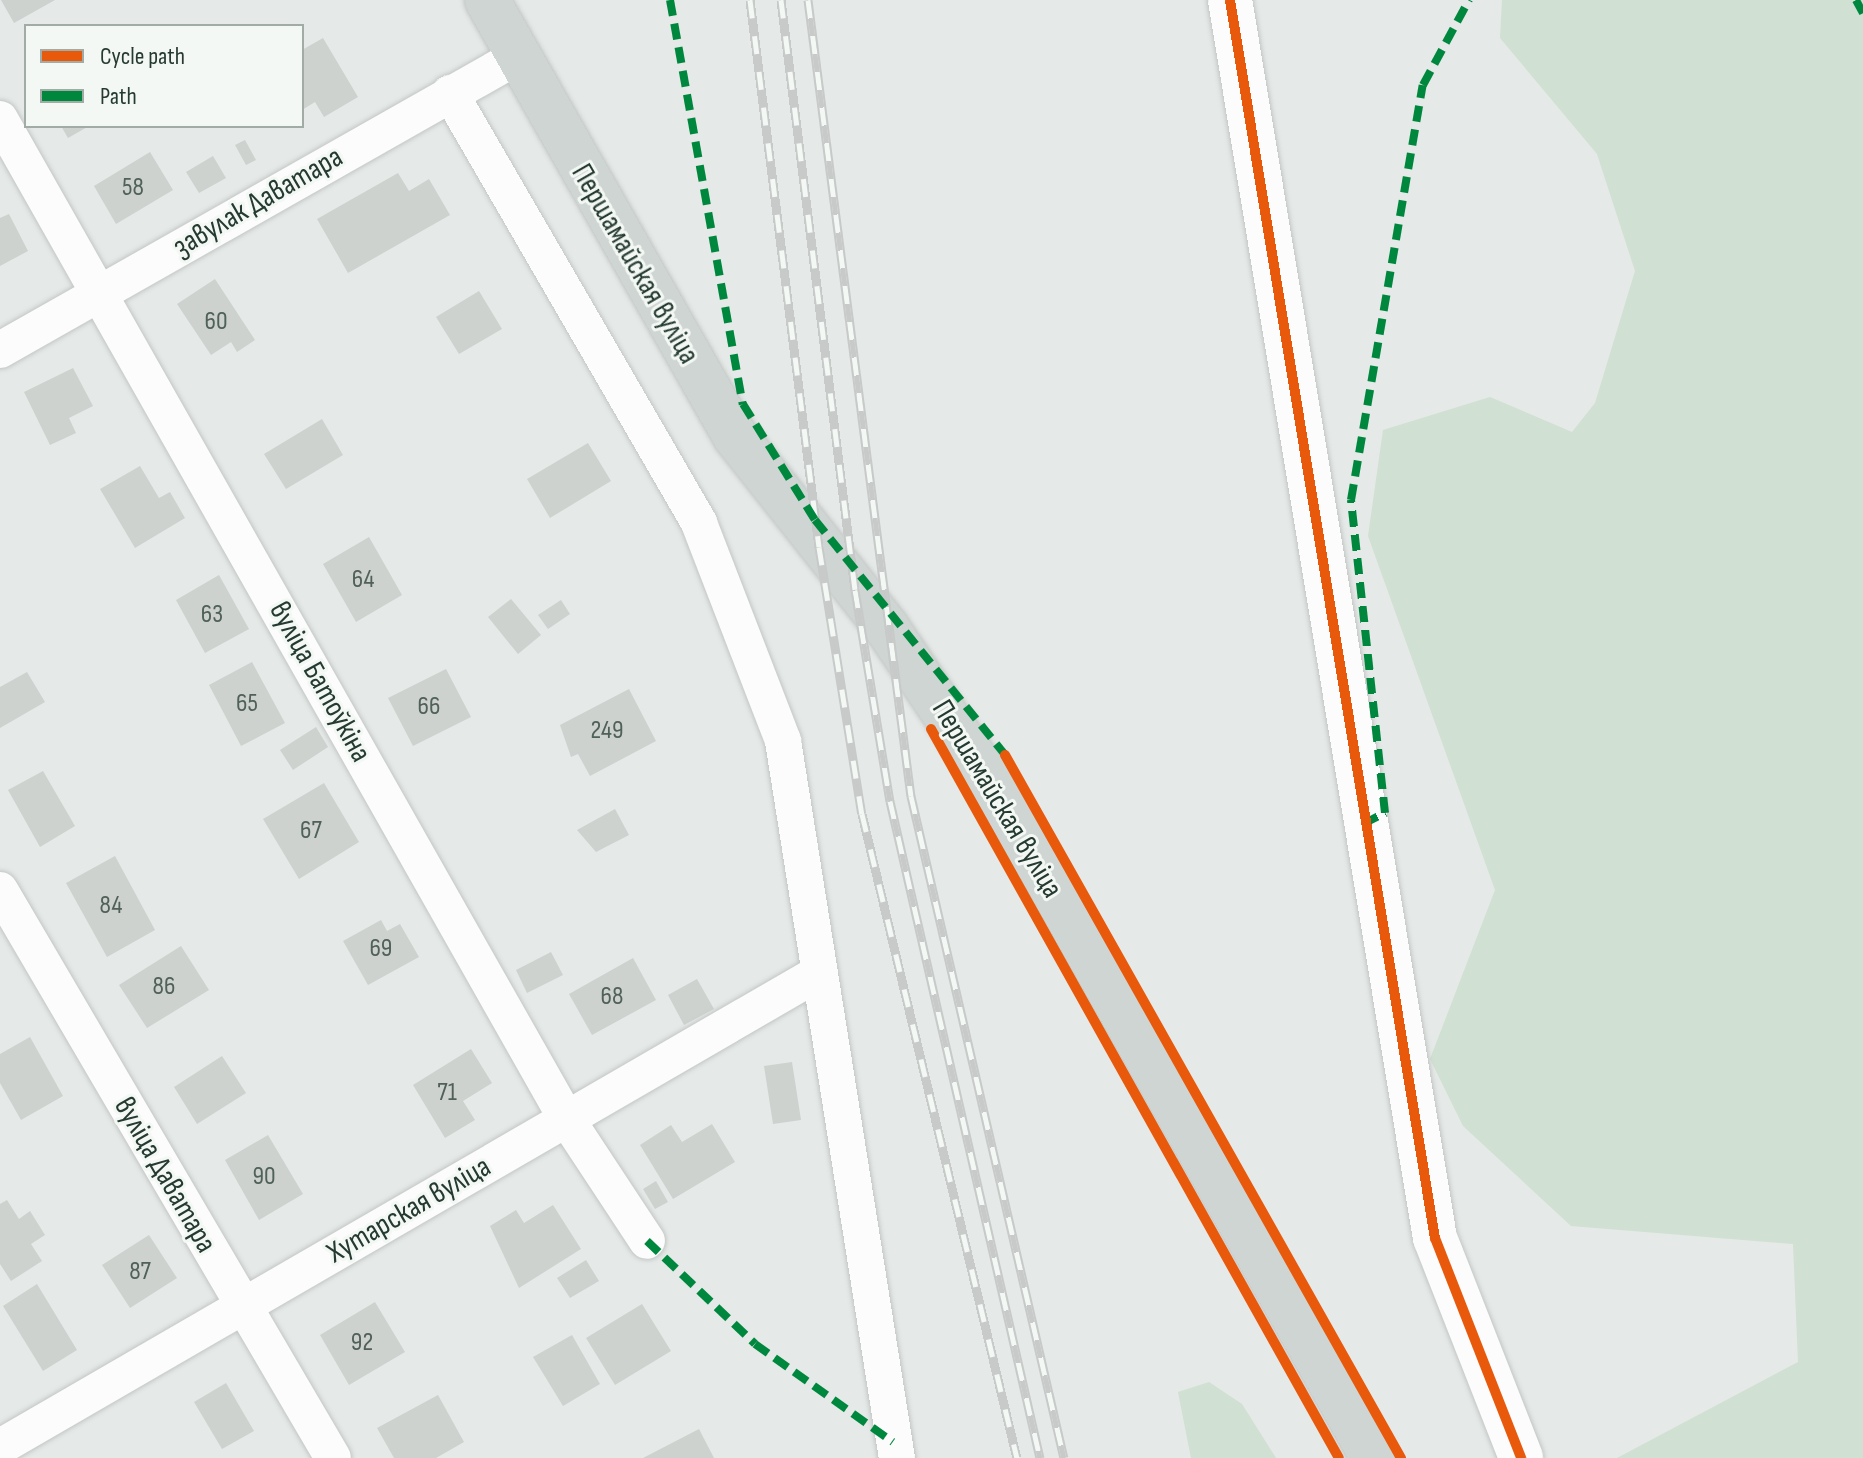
<!DOCTYPE html>
<html>
<head>
<meta charset="utf-8">
<style>
	body { margin:0 }
	#map { position:relative; width:1863px; height:1458px; overflow:hidden; background:#e5e9e7; font-family:"Sofia Sans Condensed",sans-serif }
	div>[style] { position:absolute }
	.green>* { inset:0; background:#d0e0d2 }
	.building>* { inset:0; background:#cdd2cf }
	.roads { filter:drop-shadow(0 0 2px #c2c6c4) drop-shadow(0 0 2px #c2c6c4) }
	.minor>* { height:36px; margin:-18px; padding:0 18px; transform-origin:18px; border-radius:18px; background:#fbfcfb }
	.tertiary>* { height:44px; margin:-22px; padding:0 22px; transform-origin:22px; border-radius:22px; background:#fbfcfb }
	.primary>* { height:44px; margin:-22px; padding:0 22px; transform-origin:22px; border-radius:22px; background:#ced5d2 }
	.rail>* { height:9px; margin-top:-4.5px; transform-origin:0; background:repeating-linear-gradient(90deg,#f3f8f4 0 18px,#c7cac9 0 36px); box-sizing:border-box; border-block:2px solid #c7cac9 }
	.quiet>* { height:8px; margin-top:-4px; transform-origin:0; background:repeating-linear-gradient(90deg,#00873e 0 16px,transparent 0 24px) }
	.cycleway>* { height:10px; margin:-5px; padding:0 5px; transform-origin:5px; border-radius:5px; background:#e8590c }
	span { translate:-50% -50%; white-space:nowrap; text-align:center; line-height:1.15; -webkit-text-stroke:6px #f3f8f4; paint-order:stroke }
	.number-label { font-size:26px; color:#506159 }
	.number-label span { -webkit-text-stroke-width:0 }
	.street-label { font-size:30px; color:#253a31 }
	.legend { position:absolute; left:24px; top:24px; width:280px; height:104px; box-sizing:border-box; background:#f3f8f4; border:2px solid #a1aca6; margin:0; padding:10px 14px; list-style:none; font-size:24px; color:#253a31 }
	.legend li { display:flex; align-items:center; gap:16px; height:40px }
	.legend b { width:40px; border:2px solid #a1aca6 }
</style>
</head>
<body>
<div id="map">
	<div class="green">
		<div style="clip-path:polygon(1502px 0,1863px 0,1863px 1458px,1617px 1458px,1798px 1362px,1793px 1244px,1571px 1226px,1463px 1126px,1430px 1059px,1495px 890px,1368px 536px,1383px 430px,1490px 397px,1572px 432px,1595px 403px,1635px 271px,1597px 154px,1500px 38px)"></div>
		<div style="clip-path:polygon(1209px 1382px,1242px 1404px,1276px 1458px,1191px 1458px,1178px 1392px)"></div>
	</div>
	<div class="building">
		<div style="clip-path:polygon(1px 0,55px 0,14px 23px)"></div>
		<div style="clip-path:polygon(323px 38px,358px 97px,324px 117px,315px 102px,302px 110px,302px 50px)"></div>
		<div style="clip-path:polygon(61px 126px,89px 126px,68px 138px)"></div>
		<div style="clip-path:polygon(245px 140px,256px 160px,246px 165px,235px 145px)"></div>
		<div style="clip-path:polygon(150px 152px,173px 190px,116px 224px,94px 186px)"></div>
		<div style="clip-path:polygon(213px 156px,226px 178px,199px 193px,186px 172px)"></div>
		<div style="clip-path:polygon(398px 173px,409px 191px,429px 179px,450px 215px,348px 273px,317px 219px)"></div>
		<div style="clip-path:polygon(9px 214px,28px 251px,0 266px,0 218px)"></div>
		<div style="clip-path:polygon(215px 279px,255px 340px,237px 352px,231px 342px,211px 355px,177px 304px)"></div>
		<div style="clip-path:polygon(479px 291px,502px 329px,459px 354px,436px 317px)"></div>
		<div style="clip-path:polygon(73px 368px,93px 406px,69px 418px,76px 433px,50px 445px,24px 392px)"></div>
		<div style="clip-path:polygon(322px 419px,343px 455px,286px 489px,264px 454px)"></div>
		<div style="clip-path:polygon(588px 443px,611px 481px,550px 518px,527px 479px)"></div>
		<div style="clip-path:polygon(140px 466px,159px 498px,170px 492px,185px 518px,135px 548px,100px 489px)"></div>
		<div style="clip-path:polygon(369px 537px,402px 595px,356px 622px,323px 564px)"></div>
		<div style="clip-path:polygon(219px 575px,249px 629px,205px 653px,176px 600px)"></div>
		<div style="clip-path:polygon(511px 599px,541px 635px,518px 654px,488px 617px)"></div>
		<div style="clip-path:polygon(561px 600px,570px 614px,548px 629px,538px 615px)"></div>
		<div style="clip-path:polygon(252px 662px,285px 723px,241px 746px,209px 685px)"></div>
		<div style="clip-path:polygon(446px 669px,471px 717px,413px 746px,388px 698px)"></div>
		<div style="clip-path:polygon(27px 672px,45px 702px,0 728px,0 687px)"></div>
		<div style="clip-path:polygon(629px 689px,656px 741px,590px 776px,578px 754px,571px 757px,560px 725px)"></div>
		<div style="clip-path:polygon(316px 727px,328px 747px,293px 770px,280px 750px)"></div>
		<div style="clip-path:polygon(43px 771px,75px 826px,40px 847px,8px 790px)"></div>
		<div style="clip-path:polygon(324px 783px,359px 842px,299px 879px,263px 819px)"></div>
		<div style="clip-path:polygon(615px 809px,629px 835px,596px 852px,577px 830px)"></div>
		<div style="clip-path:polygon(115px 856px,155px 930px,107px 957px,66px 883px)"></div>
		<div style="clip-path:polygon(381px 920px,387px 931px,400px 924px,419px 957px,368px 985px,343px 941px)"></div>
		<div style="clip-path:polygon(181px 946px,209px 990px,147px 1028px,119px 985px)"></div>
		<div style="clip-path:polygon(551px 952px,563px 975px,527px 993px,516px 970px)"></div>
		<div style="clip-path:polygon(633px 958px,656px 1000px,592px 1035px,569px 994px)"></div>
		<div style="clip-path:polygon(697px 979px,714px 1009px,684px 1025px,668px 995px)"></div>
		<div style="clip-path:polygon(30px 1037px,63px 1096px,21px 1120px,0 1083px,0 1054px)"></div>
		<div style="clip-path:polygon(471px 1049px,492px 1083px,463px 1101px,475px 1120px,445px 1138px,413px 1085px)"></div>
		<div style="clip-path:polygon(222px 1056px,246px 1093px,197px 1124px,174px 1087px)"></div>
		<div style="clip-path:polygon(792px 1062px,801px 1120px,773px 1124px,764px 1066px)"></div>
		<div style="clip-path:polygon(712px 1124px,735px 1162px,673px 1199px,640px 1145px,671px 1125px,682px 1142px)"></div>
		<div style="clip-path:polygon(268px 1135px,303px 1194px,259px 1220px,225px 1160px)"></div>
		<div style="clip-path:polygon(656px 1181px,668px 1202px,655px 1209px,643px 1189px)"></div>
		<div style="clip-path:polygon(7px 1200px,19px 1219px,30px 1211px,45px 1235px,31px 1244px,42px 1261px,11px 1281px,0 1264px,0 1204px)"></div>
		<div style="clip-path:polygon(553px 1205px,581px 1249px,519px 1288px,490px 1226px,516px 1210px,524px 1223px)"></div>
		<div style="clip-path:polygon(149px 1235px,177px 1278px,130px 1308px,102px 1265px)"></div>
		<div style="clip-path:polygon(586px 1260px,599px 1281px,570px 1298px,557px 1278px)"></div>
		<div style="clip-path:polygon(37px 1284px,77px 1350px,43px 1371px,3px 1306px)"></div>
		<div style="clip-path:polygon(375px 1302px,405px 1352px,349px 1385px,320px 1335px)"></div>
		<div style="clip-path:polygon(642px 1304px,671px 1351px,615px 1385px,586px 1338px)"></div>
		<div style="clip-path:polygon(572px 1335px,600px 1384px,563px 1406px,533px 1357px)"></div>
		<div style="clip-path:polygon(226px 1383px,254px 1431px,222px 1449px,194px 1402px)"></div>
		<div style="clip-path:polygon(438px 1395px,464px 1442px,436px 1458px,394px 1458px,377px 1428px)"></div>
		<div style="clip-path:polygon(699px 1429px,714px 1458px,643px 1458px)"></div>
	</div>
	<div class="roads">
		<div class="minor">
			<div style="left:450px;top:93px;width:497px;rotate:59.9deg"></div>
			<div style="left:699px;top:523px;width:234px;rotate:68.9deg"></div>
			<div style="left:783px;top:741px;width:726px;rotate:80.97deg"></div>
			<div style="left:0;top:119px;width:1148px;rotate:60.47deg"></div>
			<div style="left:566px;top:1118px;width:147px;rotate:56.6deg"></div>
			<div style="left:0;top:350px;width:594px;rotate:-29.54deg"></div>
			<div style="left:0;top:890px;width:658px;rotate:59.62deg"></div>
			<div style="left:0;top:1447px;width:944px;rotate:-30.07deg"></div>
		</div>
		<div class="tertiary">
			<div style="left:1230px;top:0;width:1255px;rotate:80.6deg"></div>
			<div style="left:1435px;top:1238px;width:236px;rotate:68.6deg"></div>
		</div>
		<div class="primary">
			<div style="left:487px;top:0;width:502px;rotate:60.37deg"></div>
			<div style="left:735px;top:436px;width:245px;rotate:51.6deg"></div>
			<div style="left:887px;top:628px;width:199px;rotate:56.1deg"></div>
			<div style="left:998px;top:793px;width:763px;rotate:60.58deg"></div>
		</div>
	</div>
	<div class="rail">
		<div style="left:750px;top:0;width:551px;rotate:82.81deg"></div>
		<div style="left:819px;top:547px;width:270px;rotate:80.9deg"></div>
		<div style="left:862px;top:814px;width:662px;rotate:76.47deg"></div>
		<div style="left:781px;top:0;width:595px;rotate:82.85deg"></div>
		<div style="left:855px;top:590px;width:214px;rotate:80.6deg"></div>
		<div style="left:890px;top:801px;width:674px;rotate:77.14deg"></div>
		<div style="left:808px;top:0;width:803px;rotate:82.63deg"></div>
		<div style="left:911px;top:796px;width:679px;rotate:76.99deg"></div>
	</div>
	<div class="quiet">
		<div style="left:670px;top:0;width:411px;rotate:79.8deg"></div>
		<div style="left:743px;top:404px;width:137px;rotate:58.2deg"></div>
		<div style="left:815px;top:520px;width:302px;rotate:51deg"></div>
		<div style="left:1856px;top:0;width:15px;rotate:62deg"></div>
		<div style="left:1363px;top:824px;width:25px;rotate:-27deg"></div>
		<div style="left:1385px;top:813px;width:315px;rotate:-96.2deg"></div>
		<div style="left:1351px;top:500px;width:421px;rotate:-80.2deg"></div>
		<div style="left:1423px;top:85px;width:97px;rotate:-61.6deg"></div>
		<div style="left:647px;top:1241px;width:149px;rotate:43.6deg"></div>
		<div style="left:755px;top:1344px;width:169px;rotate:35.4deg"></div>
	</div>
	<div class="cycleway">
		<div style="left:1230px;top:0;width:1255px;rotate:80.6deg"></div>
		<div style="left:1435px;top:1238px;width:236px;rotate:68.6deg"></div>
		<div style="left:931px;top:729px;width:835px;rotate:60.77deg"></div>
		<div style="left:1005px;top:755px;width:807px;rotate:60.61deg"></div>
	</div>
	<div class="number-label">
		<span style="left:133px;top:188px">58</span>
		<span style="left:216px;top:322px">60</span>
		<span style="left:363px;top:580px">64</span>
		<span style="left:212px;top:615px">63</span>
		<span style="left:247px;top:704px">65</span>
		<span style="left:429px;top:707px">66</span>
		<span style="left:607px;top:731px">249</span>
		<span style="left:311px;top:831px">67</span>
		<span style="left:111px;top:906px">84</span>
		<span style="left:381px;top:949px">69</span>
		<span style="left:164px;top:987px">86</span>
		<span style="left:612px;top:997px">68</span>
		<span style="left:447px;top:1093px">71</span>
		<span style="left:264px;top:1177px">90</span>
		<span style="left:140px;top:1272px">87</span>
		<span style="left:362px;top:1343px">92</span>
	</div>
	<div class="street-label">
		<span style="left:258px;top:202px;rotate:-30deg">завулак Даватара</span>
		<span style="left:635px;top:264px;rotate:60deg">Першамайская вуліца</span>
		<span style="left:320px;top:682px;rotate:61deg">вуліца Батоўкіна</span>
		<span style="left:997px;top:799px;rotate:59deg">Першамайская вуліца</span>
		<span style="left:165px;top:1175px;rotate:60deg">вуліца Даватара</span>
		<span style="left:409px;top:1210px;rotate:-30deg">Хутарская вуліца</span>
	</div>
	<ul class="legend">
	<li><b style="height:10px;background:#e8590c"></b>Cycle path</li>
	<li><b style="height:10px;background:#00873e"></b>Path</li>
	</ul>
</div>
</body>
</html>
